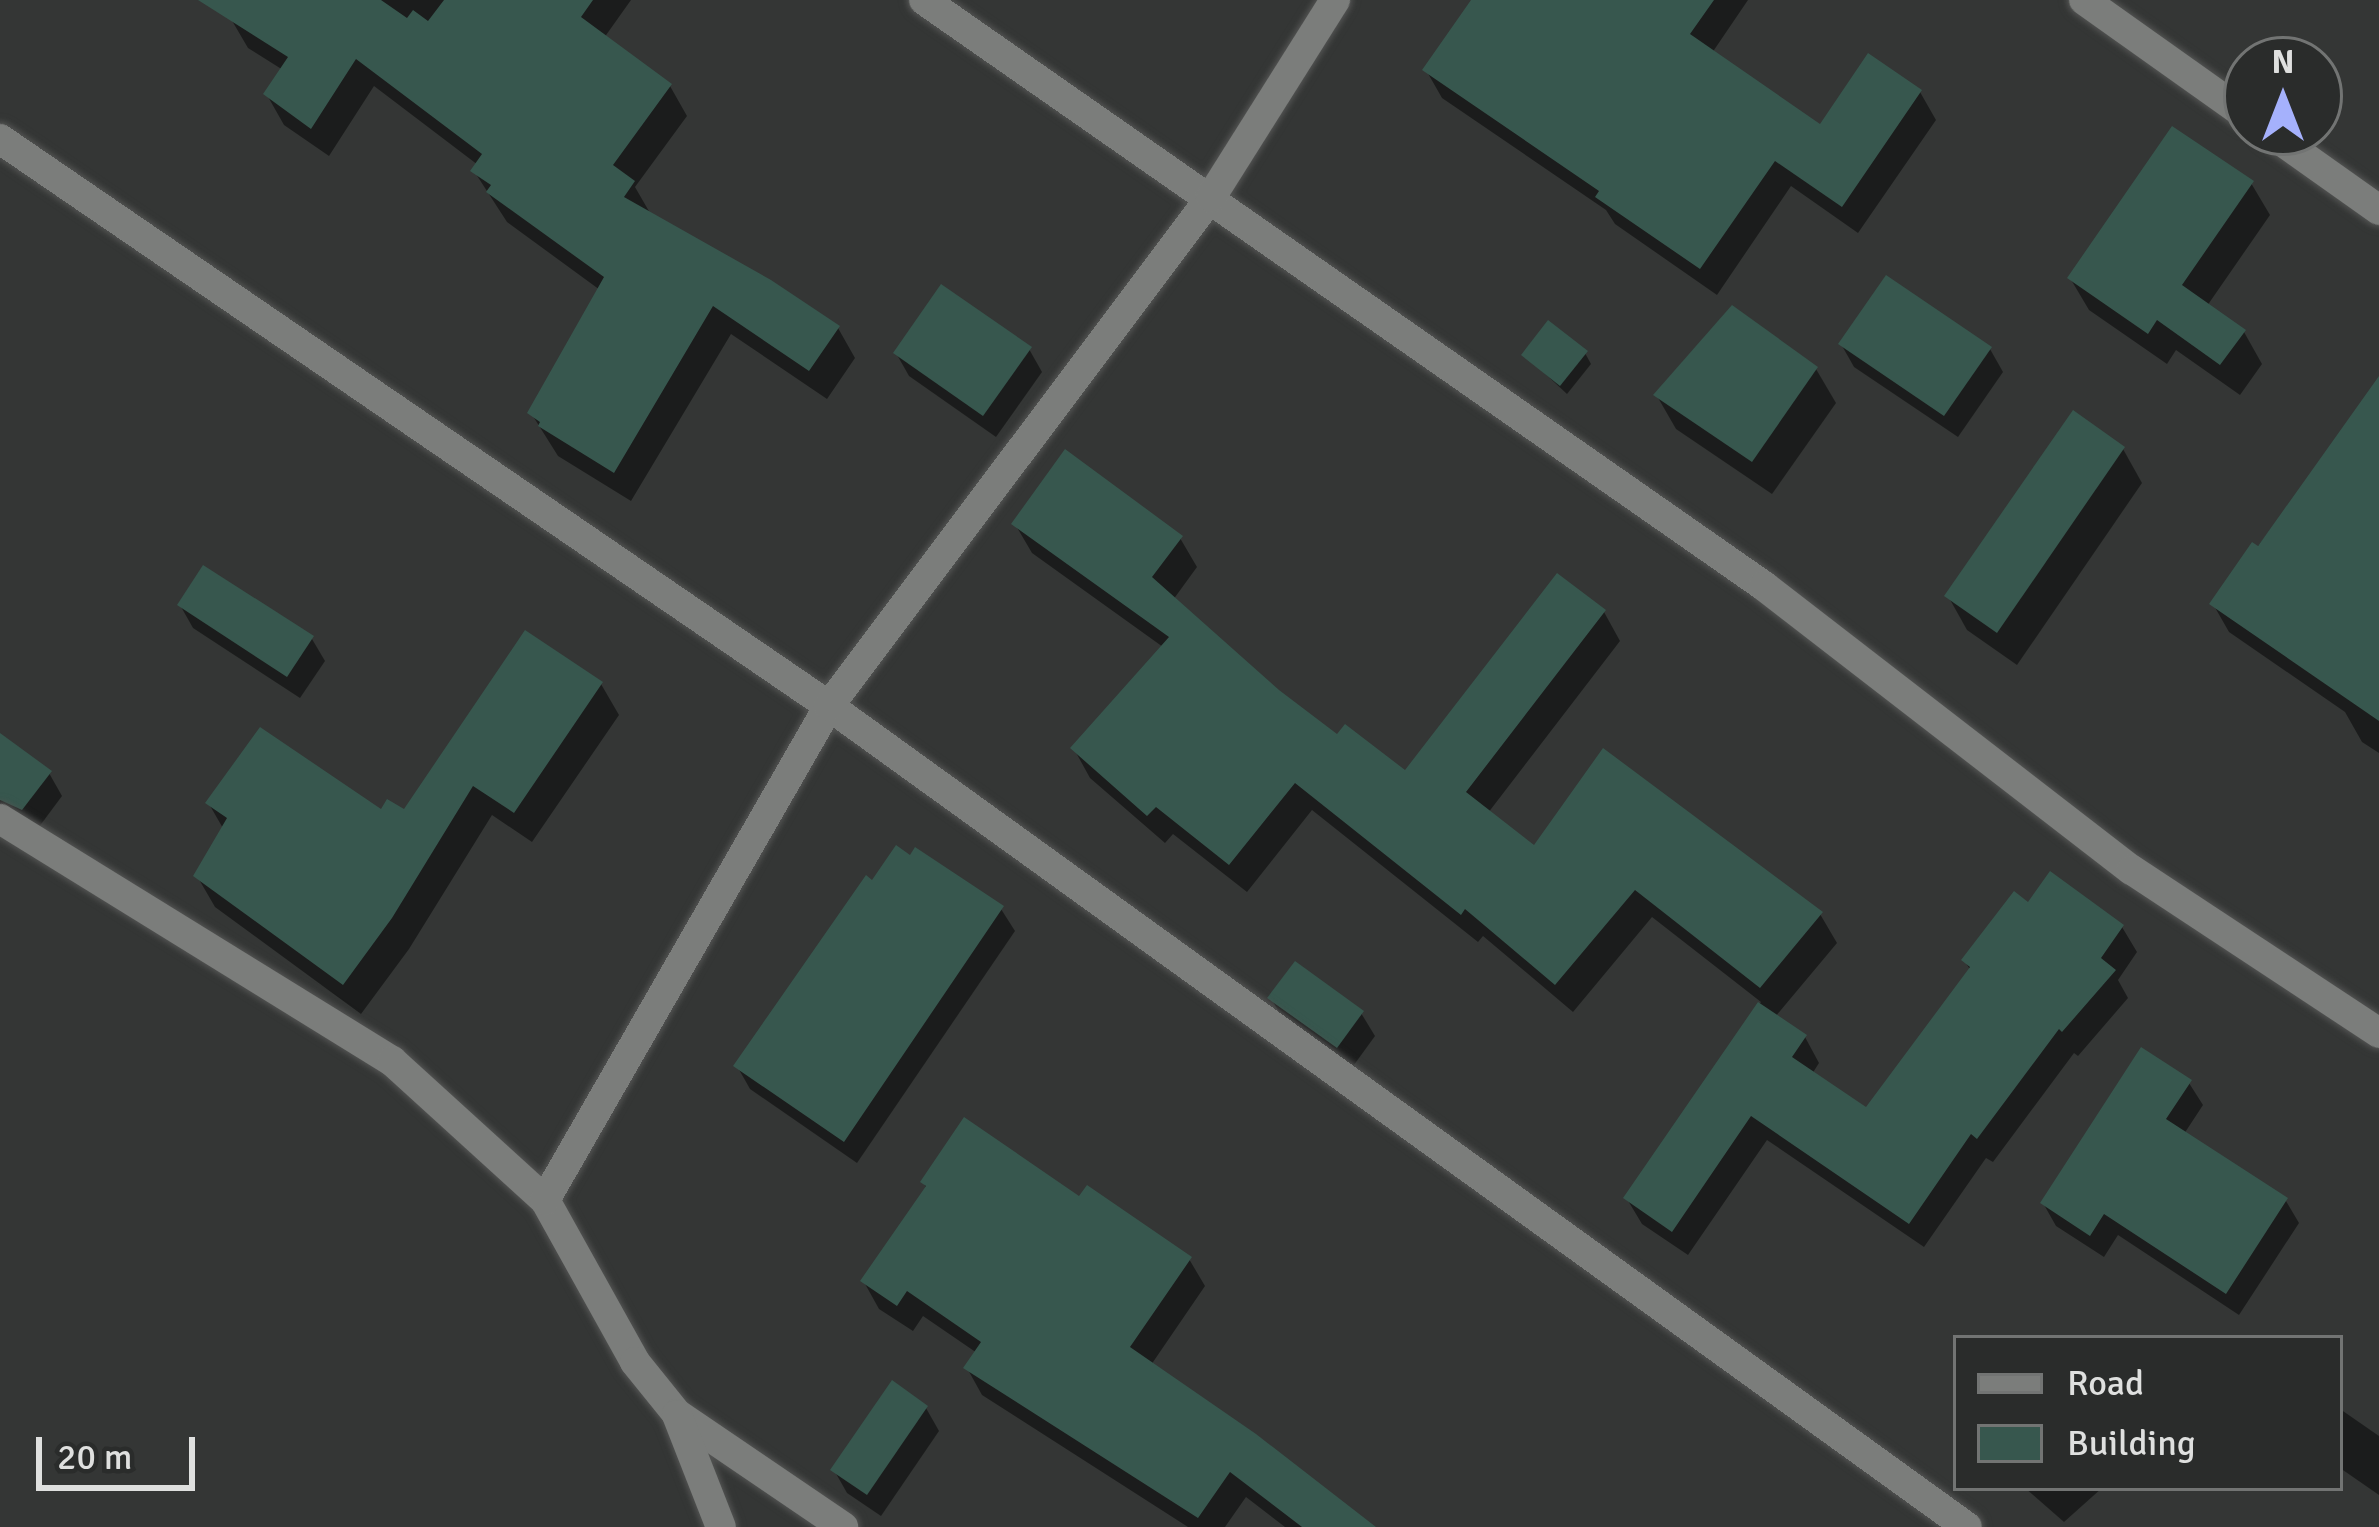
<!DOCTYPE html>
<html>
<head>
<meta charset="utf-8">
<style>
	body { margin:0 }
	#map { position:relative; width:2379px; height:1527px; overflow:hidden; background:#343635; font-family:Signika,sans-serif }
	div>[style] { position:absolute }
	.shadow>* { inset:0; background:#0007 }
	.building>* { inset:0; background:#37574e }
	.roads { filter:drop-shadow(0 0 3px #535453) drop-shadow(0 0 3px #535453) }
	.minor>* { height:30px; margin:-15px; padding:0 15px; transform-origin:15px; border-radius:15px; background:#7b7d7b }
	span { translate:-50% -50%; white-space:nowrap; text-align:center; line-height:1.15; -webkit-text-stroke:9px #2a2c2b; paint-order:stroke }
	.legend { position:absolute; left:1953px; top:1335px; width:390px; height:156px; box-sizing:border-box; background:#2a2c2b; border:3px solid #727473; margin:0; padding:15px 21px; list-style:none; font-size:36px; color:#dfe0df }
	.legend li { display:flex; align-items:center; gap:24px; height:60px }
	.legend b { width:60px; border:3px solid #727473 }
	.north { position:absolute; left:2223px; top:36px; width:120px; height:120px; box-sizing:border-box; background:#2a2c2b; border:3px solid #727473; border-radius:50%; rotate:0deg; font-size:33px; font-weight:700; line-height:48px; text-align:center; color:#dfe0df }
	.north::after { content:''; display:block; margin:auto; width:42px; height:54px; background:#a5b1fc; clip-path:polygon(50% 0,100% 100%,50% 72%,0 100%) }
	.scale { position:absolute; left:36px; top:1437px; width:159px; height:54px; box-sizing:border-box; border:6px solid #dfe0df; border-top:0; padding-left:15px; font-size:36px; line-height:42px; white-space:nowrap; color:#dfe0df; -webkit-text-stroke:9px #2a2c2b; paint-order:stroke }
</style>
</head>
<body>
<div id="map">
	<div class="shadow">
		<div style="clip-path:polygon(242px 0,631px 0,604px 38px,670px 86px,687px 116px,635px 187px,650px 213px,838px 328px,855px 358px,827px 399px,731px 334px,631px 501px,558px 456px,531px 413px,600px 290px,507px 222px,474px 171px,478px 165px,374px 86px,329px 156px,284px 125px,267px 95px,283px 70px,248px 48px,231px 19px)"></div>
		<div style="clip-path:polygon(1474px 0,1748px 0,1712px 53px,1820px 128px,1920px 92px,1936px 120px,1858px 233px,1791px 186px,1717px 295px,1615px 224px,1606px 210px,1442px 98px,1426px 70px)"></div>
		<div style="clip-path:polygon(2251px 183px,2270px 215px,2207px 306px,2244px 332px,2262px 364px,2240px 395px,2176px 350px,2167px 364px,2089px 310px,2070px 278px)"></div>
		<div style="clip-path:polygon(1841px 344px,1990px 349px,2003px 372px,1958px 437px,1854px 367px)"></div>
		<div style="clip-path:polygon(1029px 349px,1042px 372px,996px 437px,909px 376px,896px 353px)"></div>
		<div style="clip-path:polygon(1585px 353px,1591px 364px,1567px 394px,1525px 355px)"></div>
		<div style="clip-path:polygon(1816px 369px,1836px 403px,1772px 494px,1676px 429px,1657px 396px)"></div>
		<div style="clip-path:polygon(2379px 390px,2379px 753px,2362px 742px,2345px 712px,2229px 632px,2213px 604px)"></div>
		<div style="clip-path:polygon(2123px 449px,2142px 483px,2017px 665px,1967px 630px,1948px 596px)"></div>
		<div style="clip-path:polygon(1015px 524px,1180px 538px,1197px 567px,1173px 600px,1277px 692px,1338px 738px,1405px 774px,1604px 612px,1620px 641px,1488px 813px,1535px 849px,1820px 914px,1837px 943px,1775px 1017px,1805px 1037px,1819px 1063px,1812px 1074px,1867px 1111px,1971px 971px,1964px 960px,2029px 906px,2122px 927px,2137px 952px,2118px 980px,2128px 998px,2078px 1056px,2074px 1053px,1993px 1162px,1986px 1158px,1924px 1247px,1767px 1140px,1688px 1255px,1642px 1224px,1627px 1199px,1761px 1002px,1652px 917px,1573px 1012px,1483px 936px,1478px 942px,1312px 810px,1247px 892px,1173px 834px,1165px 843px,1090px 778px,1074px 749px,1163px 647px,1032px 553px)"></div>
		<div style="clip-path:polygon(180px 605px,312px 639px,325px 661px,300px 698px,193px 628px)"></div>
		<div style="clip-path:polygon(601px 684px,619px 715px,532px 842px,492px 815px,409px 949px,361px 1014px,215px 907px,197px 876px,224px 830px,209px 804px,405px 813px)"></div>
		<div style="clip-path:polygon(0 737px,49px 773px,62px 796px,36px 831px,0 806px)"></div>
		<div style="clip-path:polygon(1001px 909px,1015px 931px,857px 1163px,750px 1089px,737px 1066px)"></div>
		<div style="clip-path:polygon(1271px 998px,1361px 1013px,1375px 1036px,1351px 1069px,1284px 1021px)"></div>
		<div style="clip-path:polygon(2189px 1083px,2203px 1105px,2184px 1134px,2286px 1201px,2299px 1223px,2239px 1315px,2118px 1235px,2104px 1257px,2056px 1226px,2043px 1203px)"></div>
		<div style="clip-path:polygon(923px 1182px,1080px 1200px,1189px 1259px,1205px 1286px,1151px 1365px,1368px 1527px,1285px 1527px,1246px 1497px,1225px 1527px,1188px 1527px,982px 1395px,967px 1368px,977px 1353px,923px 1316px,913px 1331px,879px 1309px,864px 1282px,927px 1189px)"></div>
		<div style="clip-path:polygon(926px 1408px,939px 1431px,881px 1516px,847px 1493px,834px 1470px)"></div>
		<div style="clip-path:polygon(2340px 1409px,2379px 1436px,2379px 1495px,2340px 1468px)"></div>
		<div style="clip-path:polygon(2025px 1488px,2102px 1488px,2064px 1522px)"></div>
	</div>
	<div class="building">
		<div style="clip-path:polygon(198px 0,381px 0,407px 18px,413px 10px,428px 21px,444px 0,593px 0,581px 17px,672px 84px,613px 165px,635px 181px,624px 197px,771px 280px,840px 326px,809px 371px,713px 306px,614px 473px,538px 426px,540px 422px,527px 413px,604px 277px,486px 192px,491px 185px,470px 171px,482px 154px,356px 59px,311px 129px,263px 94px,288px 57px)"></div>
		<div style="clip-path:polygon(1471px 0,1714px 0,1690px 34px,1820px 124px,1868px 53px,1922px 90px,1842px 207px,1775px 161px,1700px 269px,1595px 197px,1599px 191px,1422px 70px)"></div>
		<div style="clip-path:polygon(2172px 126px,2254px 181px,2182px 285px,2246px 330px,2220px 365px,2157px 320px,2148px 334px,2067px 278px)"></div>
		<div style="clip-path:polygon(1886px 275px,1992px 347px,1944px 416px,1838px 344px)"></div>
		<div style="clip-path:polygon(941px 284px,1032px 347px,983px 416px,893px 353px)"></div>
		<div style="clip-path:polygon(1732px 305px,1818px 367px,1752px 462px,1653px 395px)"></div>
		<div style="clip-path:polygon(1548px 320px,1588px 351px,1560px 386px,1521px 355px)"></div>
		<div style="clip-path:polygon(2379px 376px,2379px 721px,2209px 604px,2252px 542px,2258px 546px)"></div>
		<div style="clip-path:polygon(2073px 410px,2125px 447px,1997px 633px,1944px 596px)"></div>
		<div style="clip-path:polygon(1065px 449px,1183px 536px,1152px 577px,1279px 690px,1337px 734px,1345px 724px,1405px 770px,1557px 573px,1606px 610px,1466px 792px,1534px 845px,1603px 748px,1823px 912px,1760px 988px,1635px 890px,1555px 985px,1465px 909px,1461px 915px,1295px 783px,1229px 865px,1156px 807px,1147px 816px,1070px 748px,1169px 637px,1011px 524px)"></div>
		<div style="clip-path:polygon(203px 565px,314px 636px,287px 677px,177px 605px)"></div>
		<div style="clip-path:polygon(525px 630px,603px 682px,514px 813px,473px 786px,392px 918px,343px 985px,193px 876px,227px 818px,205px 803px,260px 727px,381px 809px,387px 799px,404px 809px)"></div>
		<div style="clip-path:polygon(0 733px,52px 771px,22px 810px,0 800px)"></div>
		<div style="clip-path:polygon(896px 845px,910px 855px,915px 847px,1004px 906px,844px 1142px,733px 1066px,866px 875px,872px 880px)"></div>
		<div style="clip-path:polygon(2050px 871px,2124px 925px,2101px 958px,2116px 970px,2062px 1032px,2059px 1029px,1977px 1139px,1971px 1134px,1909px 1224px,1751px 1116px,1672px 1232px,1623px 1198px,1758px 1002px,1807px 1035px,1792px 1057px,1866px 1107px,1970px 967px,1961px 960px,2014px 891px,2028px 902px)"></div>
		<div style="clip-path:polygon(1295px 961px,1364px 1011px,1337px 1048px,1267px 998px)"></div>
		<div style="clip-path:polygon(2141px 1047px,2192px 1080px,2166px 1119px,2288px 1198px,2226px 1294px,2104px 1214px,2090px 1236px,2040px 1203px)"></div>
		<div style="clip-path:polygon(964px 1117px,1079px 1196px,1087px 1185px,1192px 1257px,1130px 1347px,1256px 1434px,1376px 1527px,1302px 1527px,1230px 1472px,1198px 1518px,963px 1368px,981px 1342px,907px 1291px,897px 1306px,860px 1281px,926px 1186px,920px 1182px)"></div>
		<div style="clip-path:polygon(892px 1380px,928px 1406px,867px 1495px,830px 1470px)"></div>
	</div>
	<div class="roads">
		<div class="minor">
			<div style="left:924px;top:0;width:1024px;rotate:34.9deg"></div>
			<div style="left:1764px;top:586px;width:465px;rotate:37.7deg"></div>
			<div style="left:2132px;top:870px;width:296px;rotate:33.4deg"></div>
			<div style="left:2084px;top:0;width:200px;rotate:35.4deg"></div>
			<div style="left:2269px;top:132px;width:135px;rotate:35.3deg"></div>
			<div style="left:0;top:139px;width:1004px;rotate:34.37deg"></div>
			<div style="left:829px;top:706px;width:1403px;rotate:35.81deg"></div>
			<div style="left:0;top:819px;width:461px;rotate:31.7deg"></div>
			<div style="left:392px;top:1061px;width:207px;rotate:42.3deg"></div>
			<div style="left:545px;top:1200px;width:185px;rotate:60.9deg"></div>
			<div style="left:635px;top:1362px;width:67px;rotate:51.1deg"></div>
			<div style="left:677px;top:1414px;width:201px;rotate:34.2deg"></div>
			<div style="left:545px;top:1200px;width:570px;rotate:-60.11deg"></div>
			<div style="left:829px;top:706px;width:636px;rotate:-53.11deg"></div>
			<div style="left:1211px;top:197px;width:233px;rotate:-57.8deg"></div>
			<div style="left:677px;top:1415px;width:120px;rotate:68.6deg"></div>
		</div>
	</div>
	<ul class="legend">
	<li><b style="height:15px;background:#7b7d7b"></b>Road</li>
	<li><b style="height:33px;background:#37574e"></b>Building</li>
	</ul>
	<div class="north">N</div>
	<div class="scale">20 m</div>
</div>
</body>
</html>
